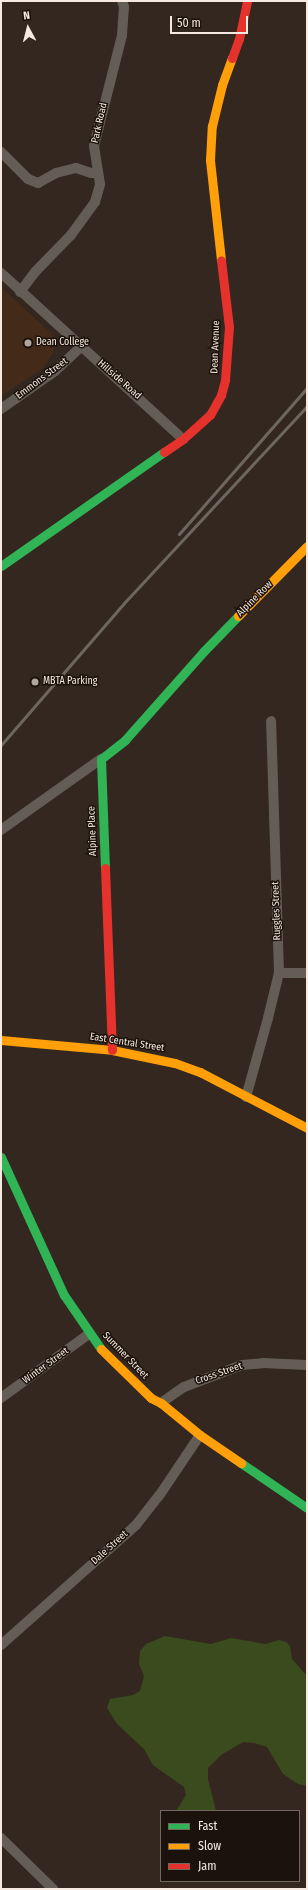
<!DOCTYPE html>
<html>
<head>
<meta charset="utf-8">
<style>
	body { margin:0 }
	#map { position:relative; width:308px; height:1890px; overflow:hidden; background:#33271f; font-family:"Fira Sans Condensed",sans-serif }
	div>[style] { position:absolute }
	.built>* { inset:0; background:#442b19 }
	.green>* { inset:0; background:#3a4c1d }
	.street>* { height:10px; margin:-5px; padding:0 5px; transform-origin:5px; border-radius:5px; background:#645d55 }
	.fast>* { height:9px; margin:-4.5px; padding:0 4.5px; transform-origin:4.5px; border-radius:4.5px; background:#30b455 }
	.slow>* { height:9px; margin:-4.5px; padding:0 4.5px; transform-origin:4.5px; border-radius:4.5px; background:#ff9f0a }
	.jam>* { height:9px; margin:-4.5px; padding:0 4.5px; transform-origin:4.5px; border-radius:4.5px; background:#e5322d }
	.rail>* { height:3px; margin:-1.5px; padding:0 1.5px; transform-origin:1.5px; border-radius:1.5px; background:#6e675f }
	.dots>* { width:11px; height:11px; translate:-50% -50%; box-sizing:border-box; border:2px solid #1b120b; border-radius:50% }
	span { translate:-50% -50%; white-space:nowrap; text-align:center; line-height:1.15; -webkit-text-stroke:3px #1b120b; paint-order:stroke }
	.street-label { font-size:10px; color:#f7e9df }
	.poi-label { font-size:10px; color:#f7e9df }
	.left { translate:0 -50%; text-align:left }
	.frame { position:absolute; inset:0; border:2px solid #f7e9df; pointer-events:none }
	.legend { position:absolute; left:160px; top:1810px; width:140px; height:72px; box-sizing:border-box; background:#1b120b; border:1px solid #736860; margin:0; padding:5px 7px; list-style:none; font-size:12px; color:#f7e9df }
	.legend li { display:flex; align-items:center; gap:8px; height:20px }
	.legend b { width:20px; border:1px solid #736860 }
	.north { position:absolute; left:8px; top:8px; width:40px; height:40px; -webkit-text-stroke:3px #1b120b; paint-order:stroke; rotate:353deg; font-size:11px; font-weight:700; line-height:16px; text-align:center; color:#f7e9df }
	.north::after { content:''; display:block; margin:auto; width:14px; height:18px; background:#f7e9df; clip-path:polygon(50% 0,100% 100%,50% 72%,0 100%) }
	.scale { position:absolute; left:170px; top:16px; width:78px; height:18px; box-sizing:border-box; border:2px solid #f7e9df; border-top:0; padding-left:5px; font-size:12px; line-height:14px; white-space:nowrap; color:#f7e9df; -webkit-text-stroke:3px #1b120b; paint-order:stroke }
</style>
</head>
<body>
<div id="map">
	<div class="built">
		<div style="clip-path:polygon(1px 287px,51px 333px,55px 345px,53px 353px,42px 369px,1px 396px)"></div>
	</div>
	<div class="green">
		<div style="clip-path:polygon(165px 1636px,211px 1644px,231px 1638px,266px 1644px,279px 1640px,286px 1642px,290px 1646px,292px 1659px,307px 1676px,307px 1786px,298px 1784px,283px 1774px,267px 1747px,254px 1743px,243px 1742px,221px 1755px,208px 1768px,208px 1779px,216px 1811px,176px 1811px,186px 1795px,184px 1787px,153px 1765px,144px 1749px,117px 1724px,107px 1708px,110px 1699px,133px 1695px,140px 1691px,144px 1676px,139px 1664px,140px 1651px,146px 1644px)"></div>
	</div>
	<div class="street">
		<div style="left:1px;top:152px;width:38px;rotate:45deg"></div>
		<div style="left:28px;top:179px;width:11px;rotate:22deg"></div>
		<div style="left:38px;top:183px;width:21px;rotate:-29deg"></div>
		<div style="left:56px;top:173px;width:21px;rotate:-14deg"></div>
		<div style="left:76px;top:168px;width:16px;rotate:18deg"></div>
		<div style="left:91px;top:173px;width:7px"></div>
		<div style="left:1px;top:273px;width:246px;rotate:42.4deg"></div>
		<div style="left:20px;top:292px;width:25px;rotate:-53deg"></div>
		<div style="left:35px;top:272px;width:52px;rotate:-45.8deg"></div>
		<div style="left:71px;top:235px;width:41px;rotate:-54deg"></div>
		<div style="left:95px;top:202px;width:19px;rotate:-74deg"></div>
		<div style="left:100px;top:184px;width:38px;rotate:-99deg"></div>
		<div style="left:94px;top:146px;width:114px;rotate:-75.8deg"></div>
		<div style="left:122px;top:35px;width:28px;rotate:-86deg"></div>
		<div style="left:124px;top:7px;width:6px;rotate:-108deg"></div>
		<div style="left:1px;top:409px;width:66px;rotate:-35.1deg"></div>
		<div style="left:55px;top:371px;width:35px;rotate:-43deg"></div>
		<div style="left:1px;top:830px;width:123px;rotate:-35.4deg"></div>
		<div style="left:279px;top:973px;width:28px"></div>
		<div style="left:246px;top:1097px;width:82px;rotate:-74.4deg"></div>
		<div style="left:268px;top:1018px;width:46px;rotate:-76.3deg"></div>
		<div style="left:279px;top:973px;width:252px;rotate:-91.8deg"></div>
		<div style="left:1px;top:1398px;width:110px;rotate:-36.1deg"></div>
		<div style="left:161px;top:1403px;width:28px;rotate:-35deg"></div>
		<div style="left:184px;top:1387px;width:62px;rotate:-20.8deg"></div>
		<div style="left:242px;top:1365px;width:21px;rotate:-5deg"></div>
		<div style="left:263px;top:1363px;width:44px;rotate:2.6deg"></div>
		<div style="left:1px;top:1645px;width:181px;rotate:-41.6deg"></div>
		<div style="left:136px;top:1525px;width:37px;rotate:-52deg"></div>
		<div style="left:159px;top:1496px;width:73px;rotate:-56.1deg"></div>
		<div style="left:1px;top:1838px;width:73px;rotate:44.4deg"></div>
	</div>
	<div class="fast">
		<div style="left:1px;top:566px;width:199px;rotate:-35deg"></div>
		<div style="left:105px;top:868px;width:109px;rotate:-92.1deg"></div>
		<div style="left:101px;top:759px;width:31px;rotate:-38deg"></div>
		<div style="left:125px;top:740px;width:118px;rotate:-48.4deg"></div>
		<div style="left:203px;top:652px;width:50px;rotate:-45.8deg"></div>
		<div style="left:1px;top:1157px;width:152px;rotate:65.5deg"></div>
		<div style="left:64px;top:1295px;width:65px;rotate:55.6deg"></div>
		<div style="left:241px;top:1463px;width:80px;rotate:34.3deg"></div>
	</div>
	<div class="slow">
		<div style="left:221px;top:260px;width:101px;rotate:-96.3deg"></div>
		<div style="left:210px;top:160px;width:34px;rotate:-87deg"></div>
		<div style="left:212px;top:126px;width:42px;rotate:-76.3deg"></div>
		<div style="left:222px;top:85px;width:29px;rotate:-70deg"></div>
		<div style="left:238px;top:616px;width:98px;rotate:-45.4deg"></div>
		<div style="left:1px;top:1040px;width:111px;rotate:5.1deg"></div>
		<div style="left:112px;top:1050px;width:64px;rotate:11.7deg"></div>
		<div style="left:175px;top:1063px;width:27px;rotate:20deg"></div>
		<div style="left:200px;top:1072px;width:121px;rotate:27.6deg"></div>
		<div style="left:101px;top:1349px;width:70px;rotate:44.4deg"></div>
		<div style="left:151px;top:1398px;width:11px;rotate:27deg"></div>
		<div style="left:161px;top:1403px;width:50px;rotate:39.4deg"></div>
		<div style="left:200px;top:1435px;width:50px;rotate:34.3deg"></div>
	</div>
	<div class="jam">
		<div style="left:232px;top:58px;width:20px;rotate:-70deg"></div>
		<div style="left:239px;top:39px;width:39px;rotate:-78deg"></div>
		<div style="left:164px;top:452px;width:23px;rotate:-34deg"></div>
		<div style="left:183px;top:439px;width:36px;rotate:-42deg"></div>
		<div style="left:210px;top:415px;width:23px;rotate:-61deg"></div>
		<div style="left:221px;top:395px;width:16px;rotate:-75deg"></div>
		<div style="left:225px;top:380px;width:53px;rotate:-85.7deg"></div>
		<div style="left:229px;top:327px;width:67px;rotate:-96.8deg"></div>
		<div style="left:105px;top:868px;width:182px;rotate:87.8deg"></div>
	</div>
	<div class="rail">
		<div style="left:179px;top:534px;width:194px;rotate:-48.8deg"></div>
		<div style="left:1px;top:745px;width:188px;rotate:-49.1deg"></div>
		<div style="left:124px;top:603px;width:269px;rotate:-47.1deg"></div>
	</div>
	<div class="dots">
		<div style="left:28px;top:343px;background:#b2a59c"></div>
		<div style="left:35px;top:682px;background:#b2a59c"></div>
	</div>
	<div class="street-label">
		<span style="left:100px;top:123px;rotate:-77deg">Park Road</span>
		<span style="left:216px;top:347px;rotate:-88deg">Dean Avenue</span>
		<span style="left:42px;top:379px;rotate:-37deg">Emmons Street</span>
		<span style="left:119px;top:380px;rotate:41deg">Hillside Road</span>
		<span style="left:255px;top:599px;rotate:-45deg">Alpine Row</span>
		<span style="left:93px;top:831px;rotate:-92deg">Alpine Place</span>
		<span style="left:277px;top:911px;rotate:-92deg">Ruggles Street</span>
		<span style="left:127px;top:1043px;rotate:9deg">East Central Street</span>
		<span style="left:125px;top:1356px;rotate:46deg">Summer Street</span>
		<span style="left:46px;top:1366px;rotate:-36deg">Winter Street</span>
		<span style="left:219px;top:1374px;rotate:-19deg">Cross Street</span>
		<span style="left:110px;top:1548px;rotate:-42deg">Dale Street</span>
	</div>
	<div class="poi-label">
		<span class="left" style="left:36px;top:343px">Dean College</span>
		<span class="left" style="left:43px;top:682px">MBTA Parking</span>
	</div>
	<div class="frame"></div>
	<ul class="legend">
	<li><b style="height:5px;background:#30b455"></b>Fast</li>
	<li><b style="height:5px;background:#ff9f0a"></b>Slow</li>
	<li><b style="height:5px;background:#e5322d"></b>Jam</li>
	</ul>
	<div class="north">N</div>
	<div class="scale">50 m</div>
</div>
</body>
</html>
